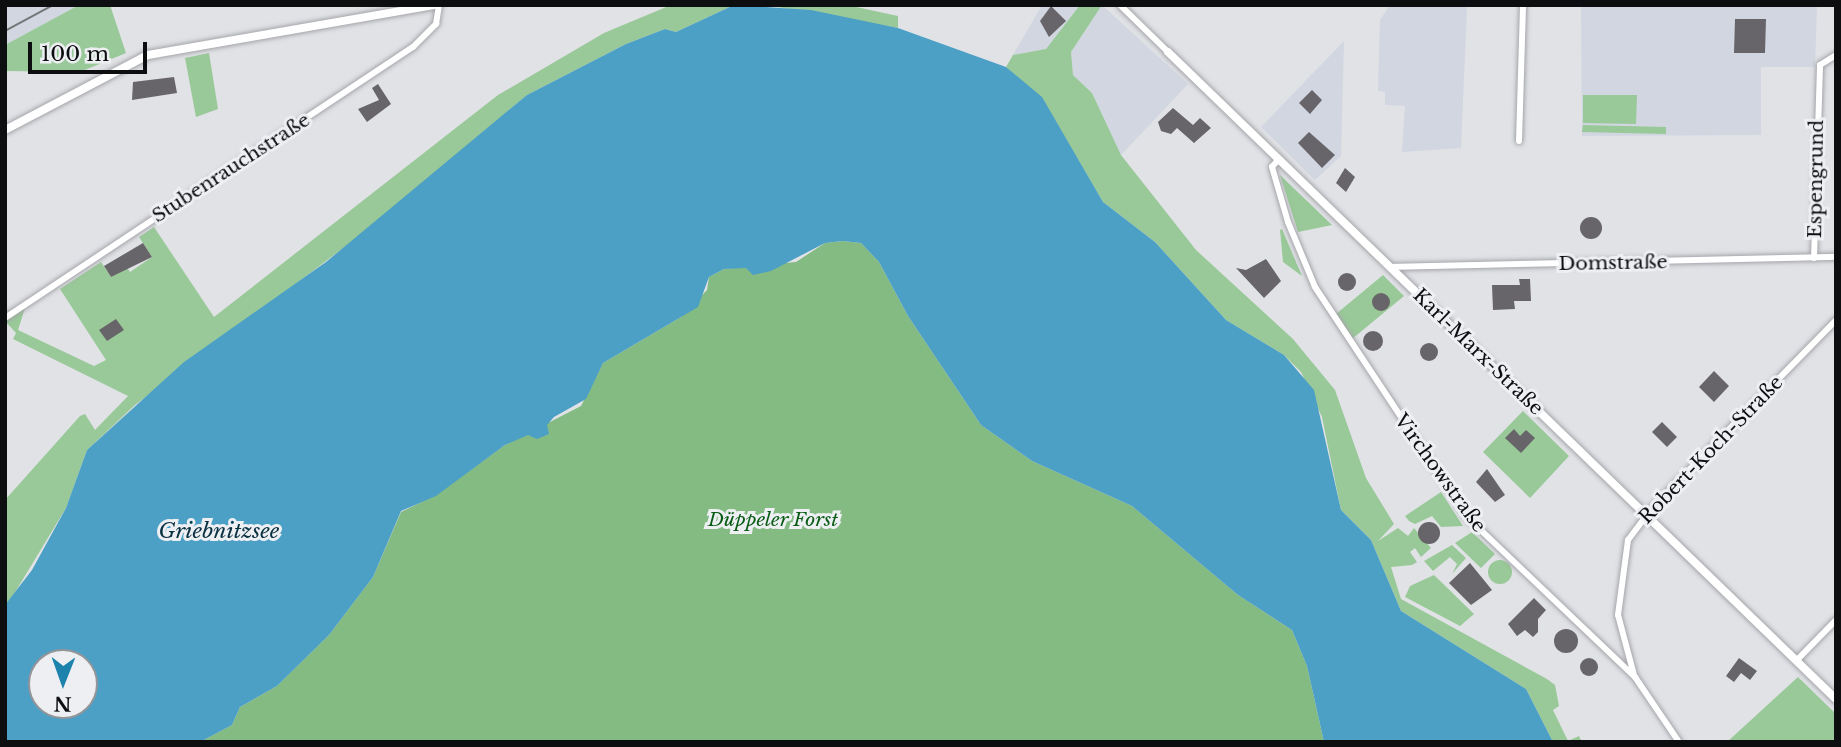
<!DOCTYPE html>
<html>
<head>
<meta charset="utf-8">
<style>
	body { margin:0 }
	#map { position:relative; width:1841px; height:747px; overflow:hidden; background:#e0e2e6; font-family:"Libre Baskerville",serif }
	div>[style] { position:absolute }
	.built>* { inset:0; background:#d1d6e0 }
	.green>* { inset:0; background:#99c998 }
	.round { border-radius:50% }
	.forest>* { inset:0; background:#84bb83 }
	.water>* { inset:0; background:#4ca0c6 }
	.building>* { inset:0; background:#676569 }
	.roads { filter:drop-shadow(0 0 2px #a5a6aa) drop-shadow(0 0 2px #a5a6aa) }
	.minor>* { height:6px; margin:-3px; padding:0 3px; transform-origin:3px; border-radius:3px; background:#fff }
	.tertiary>* { height:8px; margin:-4px; padding:0 4px; transform-origin:4px; border-radius:4px; background:#fff }
	.tram>* { height:2px; margin:-1px; padding:0 1px; transform-origin:1px; border-radius:1px; background:#757679 }
	span { translate:-50% -50%; white-space:nowrap; text-align:center; line-height:1.15; -webkit-text-stroke:6px #edeff3; paint-order:stroke }
	.street-label { font-size:19px; color:#0d0e0f }
	.park-label { font-size:19px; color:#095c14; font-style:italic }
	.water-label { font-size:21px; color:#093141; font-style:italic }
	.frame { position:absolute; inset:0; border:7px solid #0d0e0f; pointer-events:none }
	.north { position:absolute; left:28px; top:649px; width:70px; height:70px; box-sizing:border-box; background:#edeff3; border:2px solid #939598; border-radius:50%; rotate:181deg; font-size:19px; font-weight:700; line-height:28px; text-align:center; color:#0d0e0f }
	.north::after { content:''; display:block; margin:auto; width:24px; height:32px; background:#1d82ac; clip-path:polygon(50% 0,100% 100%,50% 72%,0 100%) }
	.scale { position:absolute; left:28px; top:42px; width:119px; height:32px; box-sizing:border-box; border:4px solid #0d0e0f; border-top:0; padding-left:9px; font-size:21px; line-height:24px; white-space:nowrap; color:#0d0e0f; -webkit-text-stroke:5px #edeff3; paint-order:stroke }
</style>
</head>
<body>
<div id="map">
	<div class="built">
		<div style="clip-path:polygon(5px 5px,79px 5px,5px 45px)"></div>
		<div style="clip-path:polygon(1042px 5px,1080px 5px,1046px 49px,1013px 55px)"></div>
		<div style="clip-path:polygon(1102px 5px,1188px 84px,1121px 155px,1092px 93px,1073px 75px,1071px 52px)"></div>
		<div style="clip-path:polygon(1390px 5px,1467px 7px,1461px 148px,1402px 152px,1405px 106px,1385px 105px,1385px 92px,1378px 91px,1380px 20px)"></div>
		<div style="clip-path:polygon(1581px 5px,1817px 5px,1815px 67px,1761px 67px,1761px 135px,1582px 136px)"></div>
		<div style="clip-path:polygon(1344px 41px,1341px 156px,1315px 180px,1261px 127px)"></div>
	</div>
	<div class="green">
		<div style="clip-path:polygon(79px 5px,110px 5px,126px 53px,80px 72px,5px 71px,5px 45px)"></div>
		<div style="clip-path:polygon(671px 5px,734px 5px,676px 32px,665px 29px,626px 44px,527px 95px,379px 221px,135px 405px,87px 450px,66px 508px,14px 594px,5px 627px,5px 500px,80px 416px,85px 414px,95px 430px,128px 396px,13px 339px,16px 333px,5px 321px,25px 308px,18px 330px,94px 366px,106px 360px,60px 289px,101px 262px,111px 277px,125px 265px,130px 272px,152px 257px,139px 237px,154px 227px,214px 317px,498px 95px,604px 33px)"></div>
		<div style="clip-path:polygon(766px 5px,847px 5px,898px 16px,898px 28px)"></div>
		<div style="clip-path:polygon(1080px 5px,1102px 5px,1071px 52px,1073px 75px,1092px 93px,1121px 155px,1196px 250px,1293px 339px,1335px 390px,1366px 478px,1394px 524px,1378px 541px,1398px 528px,1408px 536px,1414px 528px,1431px 548px,1421px 557px,1415px 548px,1410px 552px,1417px 562px,1412px 565px,1391px 567px,1401px 599px,1547px 679px,1555px 685px,1559px 706px,1553px 710px,1568px 741px,1579px 736px,1582px 742px,1553px 742px,1526px 689px,1401px 611px,1371px 540px,1341px 510px,1322px 417px,1301px 372px,1284px 355px,1226px 320px,1155px 242px,1103px 202px,1047px 107px,1006px 67px,1013px 55px,1046px 49px)"></div>
		<div style="clip-path:polygon(209px 53px,218px 109px,196px 117px,185px 58px)"></div>
		<div style="clip-path:polygon(1583px 95px,1637px 95px,1636px 124px,1583px 123px)"></div>
		<div style="clip-path:polygon(1583px 125px,1666px 127px,1666px 134px,1582px 132px)"></div>
		<div style="clip-path:polygon(1280px 175px,1332px 225px,1298px 232px)"></div>
		<div style="clip-path:polygon(1280px 230px,1282px 229px,1302px 276px,1283px 262px)"></div>
		<div style="clip-path:polygon(1383px 275px,1404px 296px,1352px 339px,1336px 314px)"></div>
		<div style="clip-path:polygon(1523px 411px,1569px 456px,1530px 498px,1483px 452px)"></div>
		<div style="clip-path:polygon(1441px 492px,1463px 526px,1441px 527px,1432px 516px,1415px 524px,1409px 521px,1405px 516px)"></div>
		<div style="clip-path:polygon(1472px 532px,1495px 554px,1481px 568px,1455px 543px)"></div>
		<div style="clip-path:polygon(1452px 545px,1466px 558px,1452px 574px,1457px 564px,1450px 557px,1433px 571px,1424px 561px)"></div>
		<div class="round" style="left:1488px;top:560px;width:24px;height:24px"></div>
		<div style="clip-path:polygon(1434px 575px,1474px 614px,1460px 626px,1405px 597px,1410px 586px)"></div>
		<div style="clip-path:polygon(1798px 677px,1836px 714px,1836px 742px,1727px 742px)"></div>
	</div>
	<div class="forest">
		<div style="clip-path:polygon(843px 241px,861px 243px,879px 262px,908px 316px,981px 425px,1032px 461px,1132px 506px,1238px 595px,1292px 630px,1307px 666px,1324px 742px,200px 742px,232px 725px,240px 707px,277px 686px,329px 635px,373px 577px,401px 512px,436px 495px,505px 445px,581px 406px,603px 363px,681px 317px,707px 290px,709px 277px,724px 269px,796px 262px,825px 243px)"></div>
	</div>
	<div class="water">
		<div style="clip-path:polygon(evenodd,734px 5px,811px 10px,898px 28px,1006px 67px,1042px 97px,1103px 202px,1155px 242px,1226px 320px,1284px 355px,1314px 390px,1341px 510px,1371px 540px,1401px 611px,1526px 689px,1553px 742px,1324px 742px,1307px 666px,1292px 630px,1238px 595px,1132px 506px,1032px 461px,981px 425px,908px 316px,879px 262px,861px 243px,843px 241px,825px 243px,771px 271px,753px 275px,746px 268px,724px 269px,709px 277px,698px 307px,603px 363px,586px 399px,554px 417px,547px 425px,549px 434px,537px 439px,528px 435px,505px 445px,436px 496px,401px 511px,373px 577px,329px 635px,277px 686px,240px 707px,232px 725px,200px 742px,5px 742px,5px 605px,32px 570px,66px 508px,87px 450px,184px 362px,326px 262px,527px 95px,626px 44px,665px 29px,676px 32px,734px 5px,42px 663px,84px 663px,84px 705px,42px 705px,42px 663px)"></div>
	</div>
	<div class="building">
		<div style="clip-path:polygon(1051px 6px,1066px 21px,1049px 37px,1040px 21px)"></div>
		<div style="clip-path:polygon(1735px 19px,1766px 19px,1765px 53px,1734px 53px)"></div>
		<div style="clip-path:polygon(174px 77px,177px 93px,132px 100px,133px 82px)"></div>
		<div style="clip-path:polygon(378px 84px,391px 104px,367px 122px,358px 109px,379px 100px,372px 88px)"></div>
		<div style="clip-path:polygon(1312px 90px,1322px 100px,1310px 114px,1299px 103px)"></div>
		<div style="clip-path:polygon(1173px 108px,1193px 125px,1200px 118px,1211px 128px,1194px 143px,1177px 128px,1171px 134px,1161px 131px,1158px 122px)"></div>
		<div style="clip-path:polygon(1309px 132px,1335px 155px,1322px 168px,1298px 143px)"></div>
		<div style="clip-path:polygon(1345px 168px,1355px 177px,1346px 192px,1336px 183px)"></div>
		<div class="round" style="left:1580px;top:217px;width:22px;height:22px"></div>
		<div style="clip-path:polygon(143px 243px,152px 257px,111px 277px,104px 266px)"></div>
		<div style="clip-path:polygon(1266px 259px,1281px 281px,1264px 298px,1236px 268px,1246px 270px)"></div>
		<div class="round" style="left:1338px;top:273px;width:18px;height:18px"></div>
		<div style="clip-path:polygon(1519px 279px,1530px 279px,1531px 301px,1514px 301px,1515px 309px,1493px 310px,1492px 285px,1520px 285px)"></div>
		<div class="round" style="left:1372px;top:293px;width:18px;height:18px"></div>
		<div style="clip-path:polygon(116px 319px,124px 330px,107px 341px,99px 330px)"></div>
		<div class="round" style="left:1363px;top:331px;width:20px;height:20px"></div>
		<div class="round" style="left:1420px;top:343px;width:18px;height:18px"></div>
		<div style="clip-path:polygon(1714px 371px,1729px 386px,1714px 402px,1699px 387px)"></div>
		<div style="clip-path:polygon(1662px 422px,1677px 437px,1667px 447px,1652px 432px)"></div>
		<div style="clip-path:polygon(1514px 429px,1520px 436px,1526px 430px,1535px 438px,1521px 453px,1505px 438px)"></div>
		<div style="clip-path:polygon(1487px 469px,1505px 495px,1495px 502px,1476px 482px)"></div>
		<div class="round" style="left:1418px;top:522px;width:22px;height:22px"></div>
		<div style="clip-path:polygon(1470px 563px,1492px 590px,1471px 605px,1449px 583px)"></div>
		<div style="clip-path:polygon(1534px 598px,1546px 610px,1538px 619px,1538px 632px,1533px 637px,1525px 630px,1517px 636px,1508px 624px)"></div>
		<div class="round" style="left:1554px;top:629px;width:24px;height:24px"></div>
		<div style="clip-path:polygon(1739px 658px,1757px 671px,1750px 680px,1741px 673px,1734px 682px,1726px 676px)"></div>
		<div class="round" style="left:1580px;top:658px;width:18px;height:18px"></div>
	</div>
	<div class="roads">
		<div class="minor">
			<div style="left:1120px;top:5px;width:67px;rotate:44.4deg"></div>
			<div style="left:1519px;top:141px;width:136px;rotate:-88.3deg"></div>
			<div style="left:1278px;top:160px;width:9px;rotate:131deg"></div>
			<div style="left:1272px;top:167px;width:57px;rotate:73.8deg"></div>
			<div style="left:1288px;top:222px;width:70px;rotate:67.4deg"></div>
			<div style="left:1315px;top:287px;width:276px;rotate:56.5deg"></div>
			<div style="left:1467px;top:517px;width:232px;rotate:43.6deg"></div>
			<div style="left:1635px;top:677px;width:78px;rotate:55.9deg"></div>
			<div style="left:1814px;top:258px;width:193px;rotate:-88.2deg"></div>
			<div style="left:1820px;top:65px;width:19px;rotate:-32deg"></div>
			<div style="left:1390px;top:267px;width:446px;rotate:-1.3deg"></div>
			<div style="left:5px;top:318px;width:490px;rotate:-33.6deg"></div>
			<div style="left:413px;top:47px;width:33px;rotate:-45deg"></div>
			<div style="left:436px;top:24px;width:19px;rotate:-81deg"></div>
			<div style="left:1796px;top:661px;width:57px;rotate:-45.7deg"></div>
			<div style="left:1634px;top:675px;width:62px;rotate:-104.9deg"></div>
			<div style="left:1618px;top:615px;width:76px;rotate:-82.4deg"></div>
			<div style="left:1628px;top:540px;width:41px;rotate:-52.9deg"></div>
			<div style="left:1653px;top:507px;width:262px;rotate:-45.6deg"></div>
		</div>
		<div class="tertiary">
			<div style="left:1168px;top:52px;width:930px;rotate:44.09deg"></div>
			<div style="left:5px;top:130px;width:161px;rotate:-27.7deg"></div>
			<div style="left:148px;top:55px;width:290px;rotate:-9.9deg"></div>
		</div>
	</div>
	<div class="tram">
		<div style="left:5px;top:31px;width:55px;rotate:-28.4deg"></div>
	</div>
	<div class="street-label">
		<span style="left:231px;top:168px;rotate:-33deg">Stubenrauchstraße</span>
		<span style="left:1816px;top:179px;rotate:-89deg">Espengrund</span>
		<span style="left:1613px;top:263px;rotate:-1deg">Domstraße</span>
		<span style="left:1478px;top:352px;rotate:44deg">Karl-Marx-Straße</span>
		<span style="left:1711px;top:450px;rotate:-46deg">Robert-Koch-Straße</span>
		<span style="left:1440px;top:473px;rotate:54deg">Virchowstraße</span>
	</div>
	<div class="park-label">
		<span style="left:773px;top:520px">Düppeler Forst</span>
	</div>
	<div class="water-label">
		<span style="left:219px;top:531px">Griebnitzsee</span>
	</div>
	<div class="frame"></div>
	<div class="north">N</div>
	<div class="scale">100 m</div>
</div>
</body>
</html>
